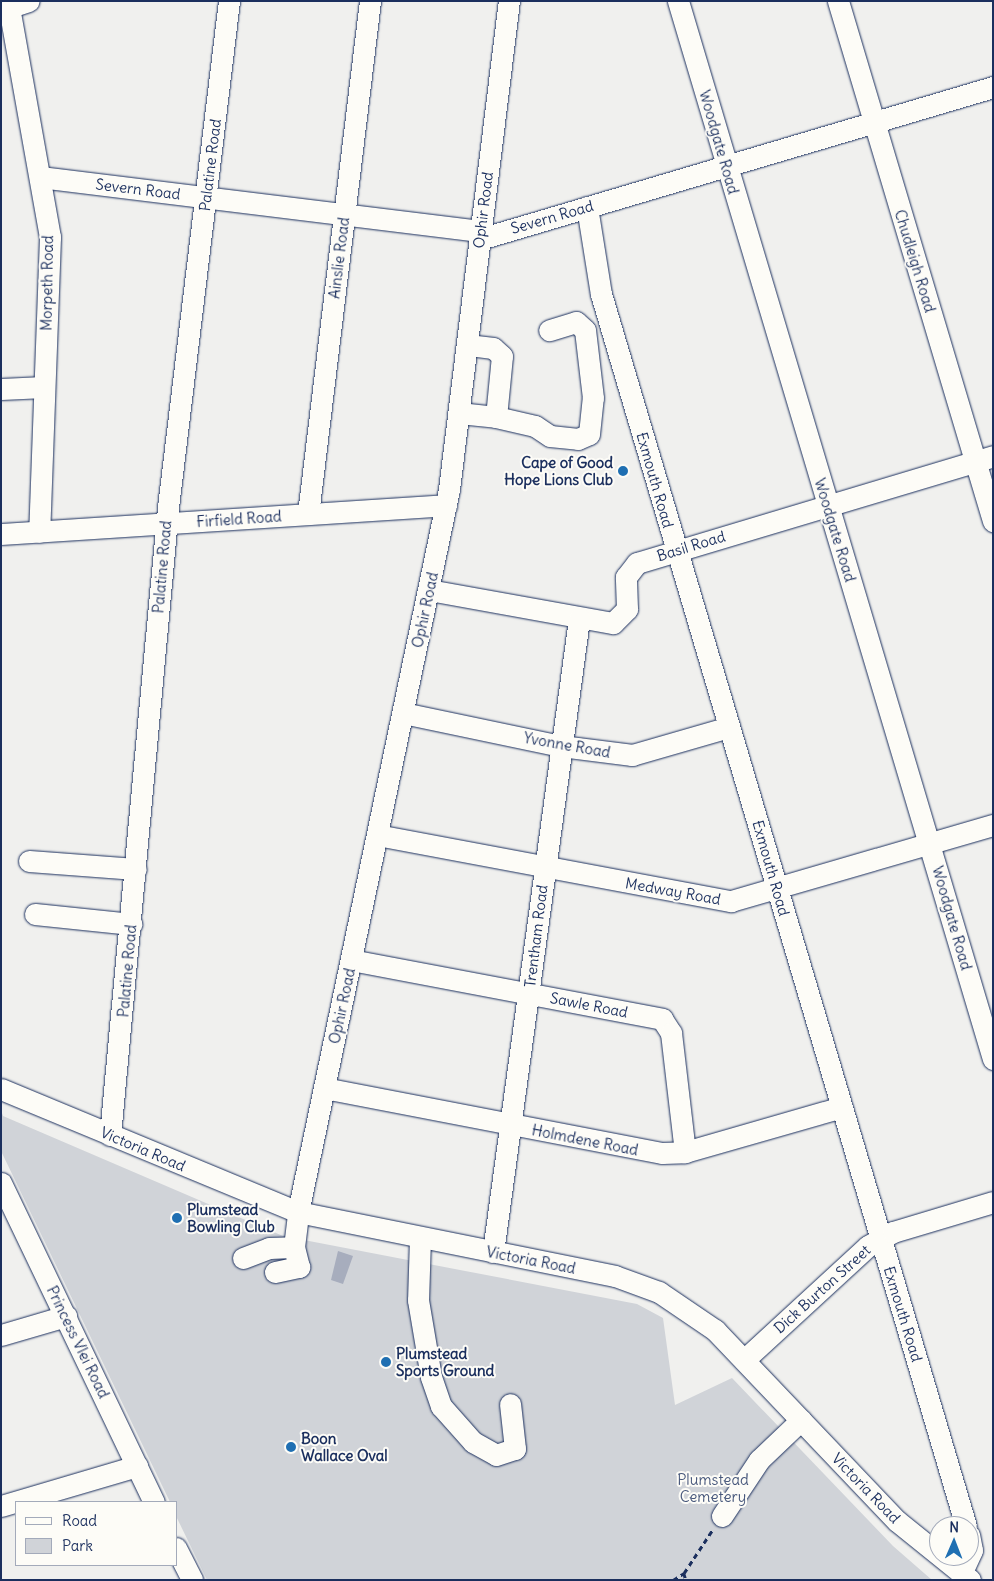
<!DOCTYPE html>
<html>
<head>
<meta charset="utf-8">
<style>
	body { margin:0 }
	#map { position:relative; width:994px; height:1581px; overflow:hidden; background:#f0f0ee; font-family:Delius,sans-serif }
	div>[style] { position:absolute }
	.green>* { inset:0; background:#d0d3d8 }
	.water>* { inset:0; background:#a7adbd }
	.path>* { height:2.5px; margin-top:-1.25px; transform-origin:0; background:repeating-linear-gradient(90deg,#1b2f5e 0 5px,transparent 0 9px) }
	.roads { filter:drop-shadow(0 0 1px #1b2f5e) drop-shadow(0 0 1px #1b2f5e) }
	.minor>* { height:21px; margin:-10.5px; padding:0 10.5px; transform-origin:10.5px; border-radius:10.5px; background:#fdfcf7 }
	.dots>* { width:14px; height:14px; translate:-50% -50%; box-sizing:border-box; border:2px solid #fdfcf7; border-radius:50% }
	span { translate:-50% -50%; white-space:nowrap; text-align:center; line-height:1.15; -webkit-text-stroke:4px #fdfcf7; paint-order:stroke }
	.street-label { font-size:15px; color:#1b2f5e }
	.poi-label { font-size:15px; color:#1b2f5e; font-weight:700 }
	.right { translate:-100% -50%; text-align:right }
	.left { translate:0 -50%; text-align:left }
	.park-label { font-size:15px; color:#48587c }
	.frame { position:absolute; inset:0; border:2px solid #1b2f5e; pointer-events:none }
	.legend { position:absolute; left:15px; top:1501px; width:162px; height:65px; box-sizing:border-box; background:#fdfcf7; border:1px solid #a3aaba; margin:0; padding:6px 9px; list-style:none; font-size:15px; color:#1b2f5e }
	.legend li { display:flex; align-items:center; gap:10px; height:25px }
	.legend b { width:25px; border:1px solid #a3aaba }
	.north { position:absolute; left:929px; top:1516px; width:50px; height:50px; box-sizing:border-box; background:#fdfcf7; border:1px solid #a3aaba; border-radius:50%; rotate:1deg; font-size:14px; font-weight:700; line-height:20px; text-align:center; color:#1b2f5e }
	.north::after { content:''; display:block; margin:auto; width:18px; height:22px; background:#1f6fb2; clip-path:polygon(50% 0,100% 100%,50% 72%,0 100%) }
</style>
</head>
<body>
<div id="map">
	<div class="green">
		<div style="clip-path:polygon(1px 1110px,3px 1116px,283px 1236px,637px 1304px,663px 1318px,675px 1405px,732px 1378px,893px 1546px,932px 1580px,207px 1580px,176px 1516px,176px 1502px,170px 1502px,1px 1151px)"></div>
	</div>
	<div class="water">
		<div style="clip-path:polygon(338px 1251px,353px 1256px,343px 1284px,331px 1280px)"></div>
	</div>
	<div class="path">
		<div style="left:684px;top:1573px;width:7px;rotate:74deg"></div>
		<div style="left:673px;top:1580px;width:13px;rotate:-32deg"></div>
		<div style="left:684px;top:1573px;width:53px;rotate:-56.6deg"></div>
	</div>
	<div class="roads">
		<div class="minor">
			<div style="left:678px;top:1px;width:1104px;rotate:73.42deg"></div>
			<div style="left:838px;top:1px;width:543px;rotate:73.4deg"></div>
			<div style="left:9px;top:7px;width:234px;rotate:79.9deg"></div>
			<div style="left:50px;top:237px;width:295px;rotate:92.1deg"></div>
			<div style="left:1px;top:10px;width:29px;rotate:-18deg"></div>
			<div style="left:40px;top:177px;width:435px;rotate:7deg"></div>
			<div style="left:472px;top:230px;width:19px;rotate:18deg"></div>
			<div style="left:490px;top:236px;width:525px;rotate:-16.5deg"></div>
			<div style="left:587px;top:207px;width:88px;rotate:80.9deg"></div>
			<div style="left:601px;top:294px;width:1285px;rotate:73.5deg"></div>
			<div style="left:1px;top:389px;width:43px;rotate:-2.7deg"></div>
			<div style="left:459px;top:413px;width:37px;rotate:6deg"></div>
			<div style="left:496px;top:417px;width:61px;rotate:-84.4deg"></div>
			<div style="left:502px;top:356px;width:12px;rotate:-138deg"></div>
			<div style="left:493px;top:348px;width:26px;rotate:-173deg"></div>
			<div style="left:496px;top:417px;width:40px;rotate:13deg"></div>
			<div style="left:535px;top:426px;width:18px;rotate:34deg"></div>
			<div style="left:550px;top:436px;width:28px;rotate:6deg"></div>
			<div style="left:578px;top:439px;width:12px;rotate:-24deg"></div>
			<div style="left:589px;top:434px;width:36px;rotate:-84deg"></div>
			<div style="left:593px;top:398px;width:68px;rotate:-96.7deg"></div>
			<div style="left:585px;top:330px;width:12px;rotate:-138deg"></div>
			<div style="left:576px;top:322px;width:28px;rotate:163deg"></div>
			<div style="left:308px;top:514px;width:517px;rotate:-83.11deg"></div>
			<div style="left:1px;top:534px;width:446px;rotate:-3.7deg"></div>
			<div style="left:429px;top:590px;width:187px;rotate:10.2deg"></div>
			<div style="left:613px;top:623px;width:20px;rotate:-45deg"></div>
			<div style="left:627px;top:609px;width:32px;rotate:-92deg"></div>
			<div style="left:626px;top:577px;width:18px;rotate:-52deg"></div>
			<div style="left:637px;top:563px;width:372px;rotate:-16.7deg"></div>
			<div style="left:403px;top:713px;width:161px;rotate:11.8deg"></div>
			<div style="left:561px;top:746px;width:72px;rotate:7.2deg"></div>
			<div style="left:632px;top:755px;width:101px;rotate:-16.1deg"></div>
			<div style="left:377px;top:835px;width:360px;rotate:10.6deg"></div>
			<div style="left:731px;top:901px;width:273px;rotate:-16.2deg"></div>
			<div style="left:29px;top:861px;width:107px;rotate:4.3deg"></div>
			<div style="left:35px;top:914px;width:97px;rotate:5.9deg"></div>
			<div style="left:351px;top:960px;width:317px;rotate:10.7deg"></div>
			<div style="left:662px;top:1019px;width:17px;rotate:57deg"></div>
			<div style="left:671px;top:1033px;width:120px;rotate:83.3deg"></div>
			<div style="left:324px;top:1088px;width:344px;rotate:10.9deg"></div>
			<div style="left:662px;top:1153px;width:23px;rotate:-2deg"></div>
			<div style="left:685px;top:1152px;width:163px;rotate:-16deg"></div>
			<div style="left:1px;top:1089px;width:321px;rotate:22.5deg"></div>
			<div style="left:298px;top:1212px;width:323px;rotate:11.4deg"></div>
			<div style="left:615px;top:1276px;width:47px;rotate:20deg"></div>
			<div style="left:659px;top:1292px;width:68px;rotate:34.2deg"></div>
			<div style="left:715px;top:1330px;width:264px;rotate:46.4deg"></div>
			<div style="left:897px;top:1521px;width:94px;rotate:38.9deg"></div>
			<div style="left:110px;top:1135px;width:631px;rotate:-84.72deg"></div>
			<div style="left:168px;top:507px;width:510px;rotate:-83.13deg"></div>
			<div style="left:1px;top:1183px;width:354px;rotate:64.4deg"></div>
			<div style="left:420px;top:1238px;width:62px;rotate:91.8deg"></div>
			<div style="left:418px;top:1300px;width:78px;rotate:80.4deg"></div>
			<div style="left:431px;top:1377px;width:31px;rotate:71deg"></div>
			<div style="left:441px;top:1406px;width:48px;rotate:48.4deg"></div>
			<div style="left:473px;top:1442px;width:26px;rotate:29deg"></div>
			<div style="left:496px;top:1455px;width:20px;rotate:-18deg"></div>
			<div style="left:515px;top:1449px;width:45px;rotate:-96.3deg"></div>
			<div style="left:493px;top:1252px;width:639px;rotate:-82.26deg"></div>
			<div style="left:243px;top:1258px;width:28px;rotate:-21deg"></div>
			<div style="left:269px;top:1248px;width:25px;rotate:-2deg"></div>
			<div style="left:275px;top:1272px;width:25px;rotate:-12deg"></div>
			<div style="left:299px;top:1267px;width:21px;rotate:-104deg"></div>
			<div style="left:294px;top:1247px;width:35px;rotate:-83deg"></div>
			<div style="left:298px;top:1212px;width:739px;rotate:-78.2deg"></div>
			<div style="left:449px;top:489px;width:492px;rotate:-83deg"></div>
			<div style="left:1px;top:1335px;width:68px;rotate:-16.3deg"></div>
			<div style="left:744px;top:1360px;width:168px;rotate:-42.6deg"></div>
			<div style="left:868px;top:1246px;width:29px;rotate:-29deg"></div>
			<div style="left:893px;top:1232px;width:104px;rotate:-16.7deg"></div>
			<div style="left:1px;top:1506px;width:142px;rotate:-16.4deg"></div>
			<div style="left:722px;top:1516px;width:67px;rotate:-56.5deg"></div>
			<div style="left:759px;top:1460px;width:58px;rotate:-43.6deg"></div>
			<div style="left:176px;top:1548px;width:36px;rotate:63deg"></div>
			<div style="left:961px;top:1574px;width:26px;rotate:-65deg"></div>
			<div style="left:972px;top:1550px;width:15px;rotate:-101deg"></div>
		</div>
	</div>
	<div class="dots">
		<div style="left:623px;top:471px;background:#1f6fb2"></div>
		<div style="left:177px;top:1218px;background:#1f6fb2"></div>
		<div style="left:386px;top:1362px;background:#1f6fb2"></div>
		<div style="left:291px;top:1447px;background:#1f6fb2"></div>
	</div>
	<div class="street-label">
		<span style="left:719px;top:142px;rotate:74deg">Woodgate Road</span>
		<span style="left:210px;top:165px;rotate:-83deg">Palatine Road</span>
		<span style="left:138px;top:189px;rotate:7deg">Severn Road</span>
		<span style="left:483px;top:210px;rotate:-83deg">Ophir Road</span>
		<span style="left:552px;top:217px;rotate:-16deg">Severn Road</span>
		<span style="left:339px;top:258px;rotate:-83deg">Ainslie Road</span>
		<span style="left:915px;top:261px;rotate:73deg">Chudleigh Road</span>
		<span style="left:47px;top:283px;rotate:-89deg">Morpeth Road</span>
		<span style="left:655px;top:480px;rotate:74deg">Exmouth Road</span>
		<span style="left:239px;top:519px;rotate:-4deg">Firfield Road</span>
		<span style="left:835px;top:530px;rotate:73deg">Woodgate Road</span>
		<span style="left:691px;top:546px;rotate:-17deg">Basil Road</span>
		<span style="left:162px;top:567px;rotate:-85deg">Palatine Road</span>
		<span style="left:425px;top:610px;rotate:-78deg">Ophir Road</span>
		<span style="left:567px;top:745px;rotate:10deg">Yvonne Road</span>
		<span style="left:771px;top:868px;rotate:74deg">Exmouth Road</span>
		<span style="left:673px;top:891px;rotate:10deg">Medway Road</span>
		<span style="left:952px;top:918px;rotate:74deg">Woodgate Road</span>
		<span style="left:536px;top:936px;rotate:-83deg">Trentham Road</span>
		<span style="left:127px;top:971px;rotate:-85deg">Palatine Road</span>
		<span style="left:589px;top:1005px;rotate:11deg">Sawle Road</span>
		<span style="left:342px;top:1006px;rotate:-78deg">Ophir Road</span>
		<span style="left:585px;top:1140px;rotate:11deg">Holmdene Road</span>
		<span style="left:143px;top:1149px;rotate:23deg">Victoria Road</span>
		<span style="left:531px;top:1260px;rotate:11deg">Victoria Road</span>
		<span style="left:822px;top:1289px;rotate:-42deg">Dick Burton Street</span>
		<span style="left:903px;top:1314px;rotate:73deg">Exmouth Road</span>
		<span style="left:78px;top:1342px;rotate:64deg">Princess Vlei Road</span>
		<span style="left:866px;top:1488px;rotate:46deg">Victoria Road</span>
	</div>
	<div class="poi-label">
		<span class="right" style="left:613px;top:471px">Cape of Good<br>Hope Lions Club</span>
		<span class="left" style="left:187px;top:1218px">Plumstead<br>Bowling Club</span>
		<span class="left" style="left:396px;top:1362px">Plumstead<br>Sports Ground</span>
		<span class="left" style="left:301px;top:1447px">Boon<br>Wallace Oval</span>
	</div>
	<div class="park-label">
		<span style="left:713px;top:1488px">Plumstead<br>Cemetery</span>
	</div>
	<div class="frame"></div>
	<ul class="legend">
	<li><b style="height:6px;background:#fdfcf7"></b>Road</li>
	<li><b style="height:14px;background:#d0d3d8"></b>Park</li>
	</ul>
	<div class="north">N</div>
</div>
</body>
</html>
